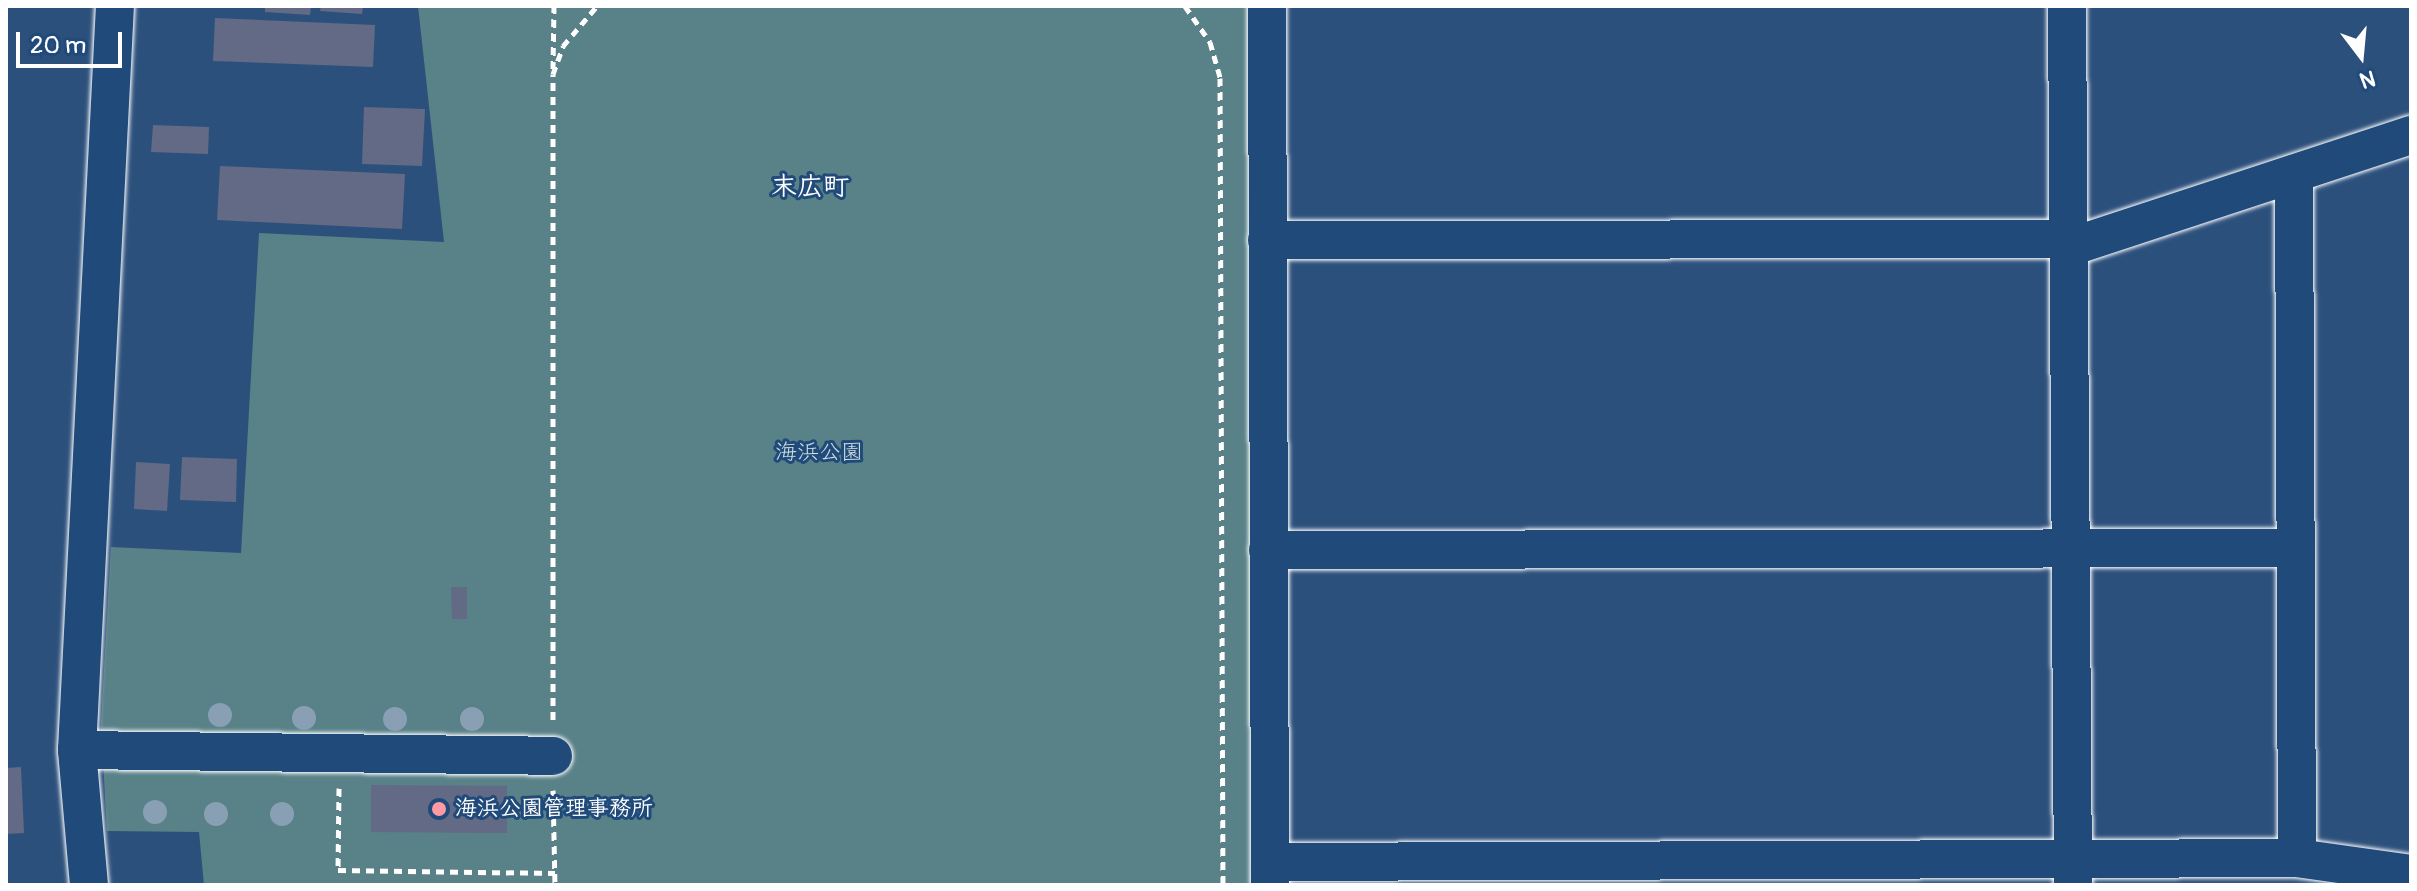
<!DOCTYPE html>
<html>
<head>
<meta charset="utf-8">
<style>
	body { margin:0 }
	#map { position:relative; width:2417px; height:891px; overflow:hidden; background:#2c507c; font-family:Pangolin,"Klee One",sans-serif }
	div>[style] { position:absolute }
	.green>* { inset:0; background:#588188 }
	.building>* { inset:0; background:#626a85 }
	.path>* { height:5px; margin-top:-2.5px; transform-origin:0; background:repeating-linear-gradient(90deg,#fff 0 8px,transparent 0 14px) }
	.roads { filter:drop-shadow(0 0 2px #fff) drop-shadow(0 0 2px #fff) }
	.minor>* { height:38px; margin:-19px; padding:0 19px; transform-origin:19px; border-radius:19px; background:#1f4a7a }
	.trees>* { width:24px; height:24px; margin:-12px; border-radius:50%; background:#899fb4 }
	.dots>* { width:22px; height:22px; translate:-50% -50%; box-sizing:border-box; border:4px solid #1f4a7a; border-radius:50% }
	span { translate:-50% -50%; white-space:nowrap; text-align:center; line-height:1.15; -webkit-text-stroke:6px #1f4a7a; paint-order:stroke }
	.park-label { font-size:22px; color:#d5e0e1 }
	.poi-label { font-size:22px; color:#fff; font-weight:700 }
	.left { translate:0 -50%; text-align:left }
	.quarter-label { font-size:26px; color:#fff; font-weight:700 }
	.frame { position:absolute; inset:0; border:8px solid #fff; pointer-events:none }
	.north { position:absolute; left:2321px; top:16px; width:80px; height:80px; -webkit-text-stroke:6px #1f4a7a; paint-order:stroke; rotate:164deg; font-size:22px; font-weight:700; line-height:32px; text-align:center; color:#fff }
	.north::after { content:''; display:block; margin:auto; width:28px; height:36px; background:#fff; clip-path:polygon(50% 0,100% 100%,50% 72%,0 100%) }
	.scale { position:absolute; left:16px; top:32px; width:106px; height:36px; box-sizing:border-box; border:4px solid #fff; border-top:0; padding-left:10px; font-size:24px; line-height:28px; white-space:nowrap; color:#fff; -webkit-text-stroke:6px #1f4a7a; paint-order:stroke }
</style>
</head>
<body>
<div id="map">
	<div class="green">
		<div style="clip-path:polygon(418px 6px,1248px 6px,1252px 885px,204px 885px,199px 832px,107px 831px,101px 723px,111px 547px,241px 553px,259px 233px,444px 242px)"></div>
	</div>
	<div class="building">
		<div style="clip-path:polygon(265px 6px,311px 6px,310px 15px,265px 12px)"></div>
		<div style="clip-path:polygon(321px 6px,363px 6px,362px 14px,320px 11px)"></div>
		<div style="clip-path:polygon(215px 18px,375px 25px,373px 67px,213px 61px)"></div>
		<div style="clip-path:polygon(364px 107px,425px 109px,422px 166px,362px 164px)"></div>
		<div style="clip-path:polygon(153px 125px,209px 127px,208px 154px,151px 152px)"></div>
		<div style="clip-path:polygon(220px 166px,405px 174px,402px 229px,217px 220px)"></div>
		<div style="clip-path:polygon(182px 457px,237px 459px,236px 502px,180px 500px)"></div>
		<div style="clip-path:polygon(136px 462px,170px 464px,167px 511px,134px 509px)"></div>
		<div style="clip-path:polygon(451px 587px,467px 587px,467px 619px,452px 619px)"></div>
		<div style="clip-path:polygon(21px 767px,24px 833px,6px 834px,6px 768px)"></div>
		<div style="clip-path:polygon(371px 785px,507px 786px,507px 833px,371px 832px)"></div>
	</div>
	<div class="path">
		<div style="left:1185px;top:6px;width:44px;rotate:55.2deg"></div>
		<div style="left:1210px;top:42px;width:37px;rotate:74deg"></div>
		<div style="left:1220px;top:78px;width:807px;rotate:89.79deg"></div>
		<div style="left:553px;top:69px;width:63px;rotate:-89.1deg"></div>
		<div style="left:553px;top:720px;width:646px;rotate:-90deg"></div>
		<div style="left:553px;top:74px;width:30px;rotate:-70deg"></div>
		<div style="left:563px;top:46px;width:52px;rotate:-49.6deg"></div>
		<div style="left:339px;top:788px;width:82px;rotate:90.7deg"></div>
		<div style="left:338px;top:870px;width:217px;rotate:0.8deg"></div>
		<div style="left:553px;top:790px;width:95px;rotate:88.8deg"></div>
	</div>
	<div class="roads">
		<div class="minor">
			<div style="left:1267px;top:6px;width:879px;rotate:89.8deg"></div>
			<div style="left:2067px;top:6px;width:877px;rotate:89.61deg"></div>
			<div style="left:2294px;top:174px;width:684px;rotate:89.75deg"></div>
			<div style="left:1267px;top:240px;width:803px;rotate:-0.07deg"></div>
			<div style="left:2070px;top:247px;width:359px;rotate:-18.2deg"></div>
			<div style="left:1268px;top:550px;width:1027px;rotate:-0.11deg"></div>
			<div style="left:77px;top:750px;width:476px;rotate:0.7deg"></div>
			<div style="left:1270px;top:862px;width:1027px;rotate:-0.22deg"></div>
			<div style="left:2297px;top:858px;width:115px;rotate:8deg"></div>
			<div style="left:89px;top:885px;width:136px;rotate:-95.1deg"></div>
			<div style="left:77px;top:750px;width:745px;rotate:-87.08deg"></div>
		</div>
	</div>
	<div class="trees">
		<div style="left:220px;top:715px"></div>
		<div style="left:304px;top:718px"></div>
		<div style="left:395px;top:719px"></div>
		<div style="left:472px;top:719px"></div>
		<div style="left:155px;top:812px"></div>
		<div style="left:216px;top:814px"></div>
		<div style="left:282px;top:814px"></div>
	</div>
	<div class="dots">
		<div style="left:439px;top:809px;background:#ff9aa2"></div>
	</div>
	<div class="park-label">
		<span style="left:819px;top:453px">海浜公園</span>
	</div>
	<div class="poi-label">
		<span class="left" style="left:455px;top:809px">海浜公園管理事務所</span>
	</div>
	<div class="quarter-label">
		<span style="left:810px;top:188px">末広町</span>
	</div>
	<div class="frame"></div>
	<div class="north">N</div>
	<div class="scale">20 m</div>
</div>
</body>
</html>
